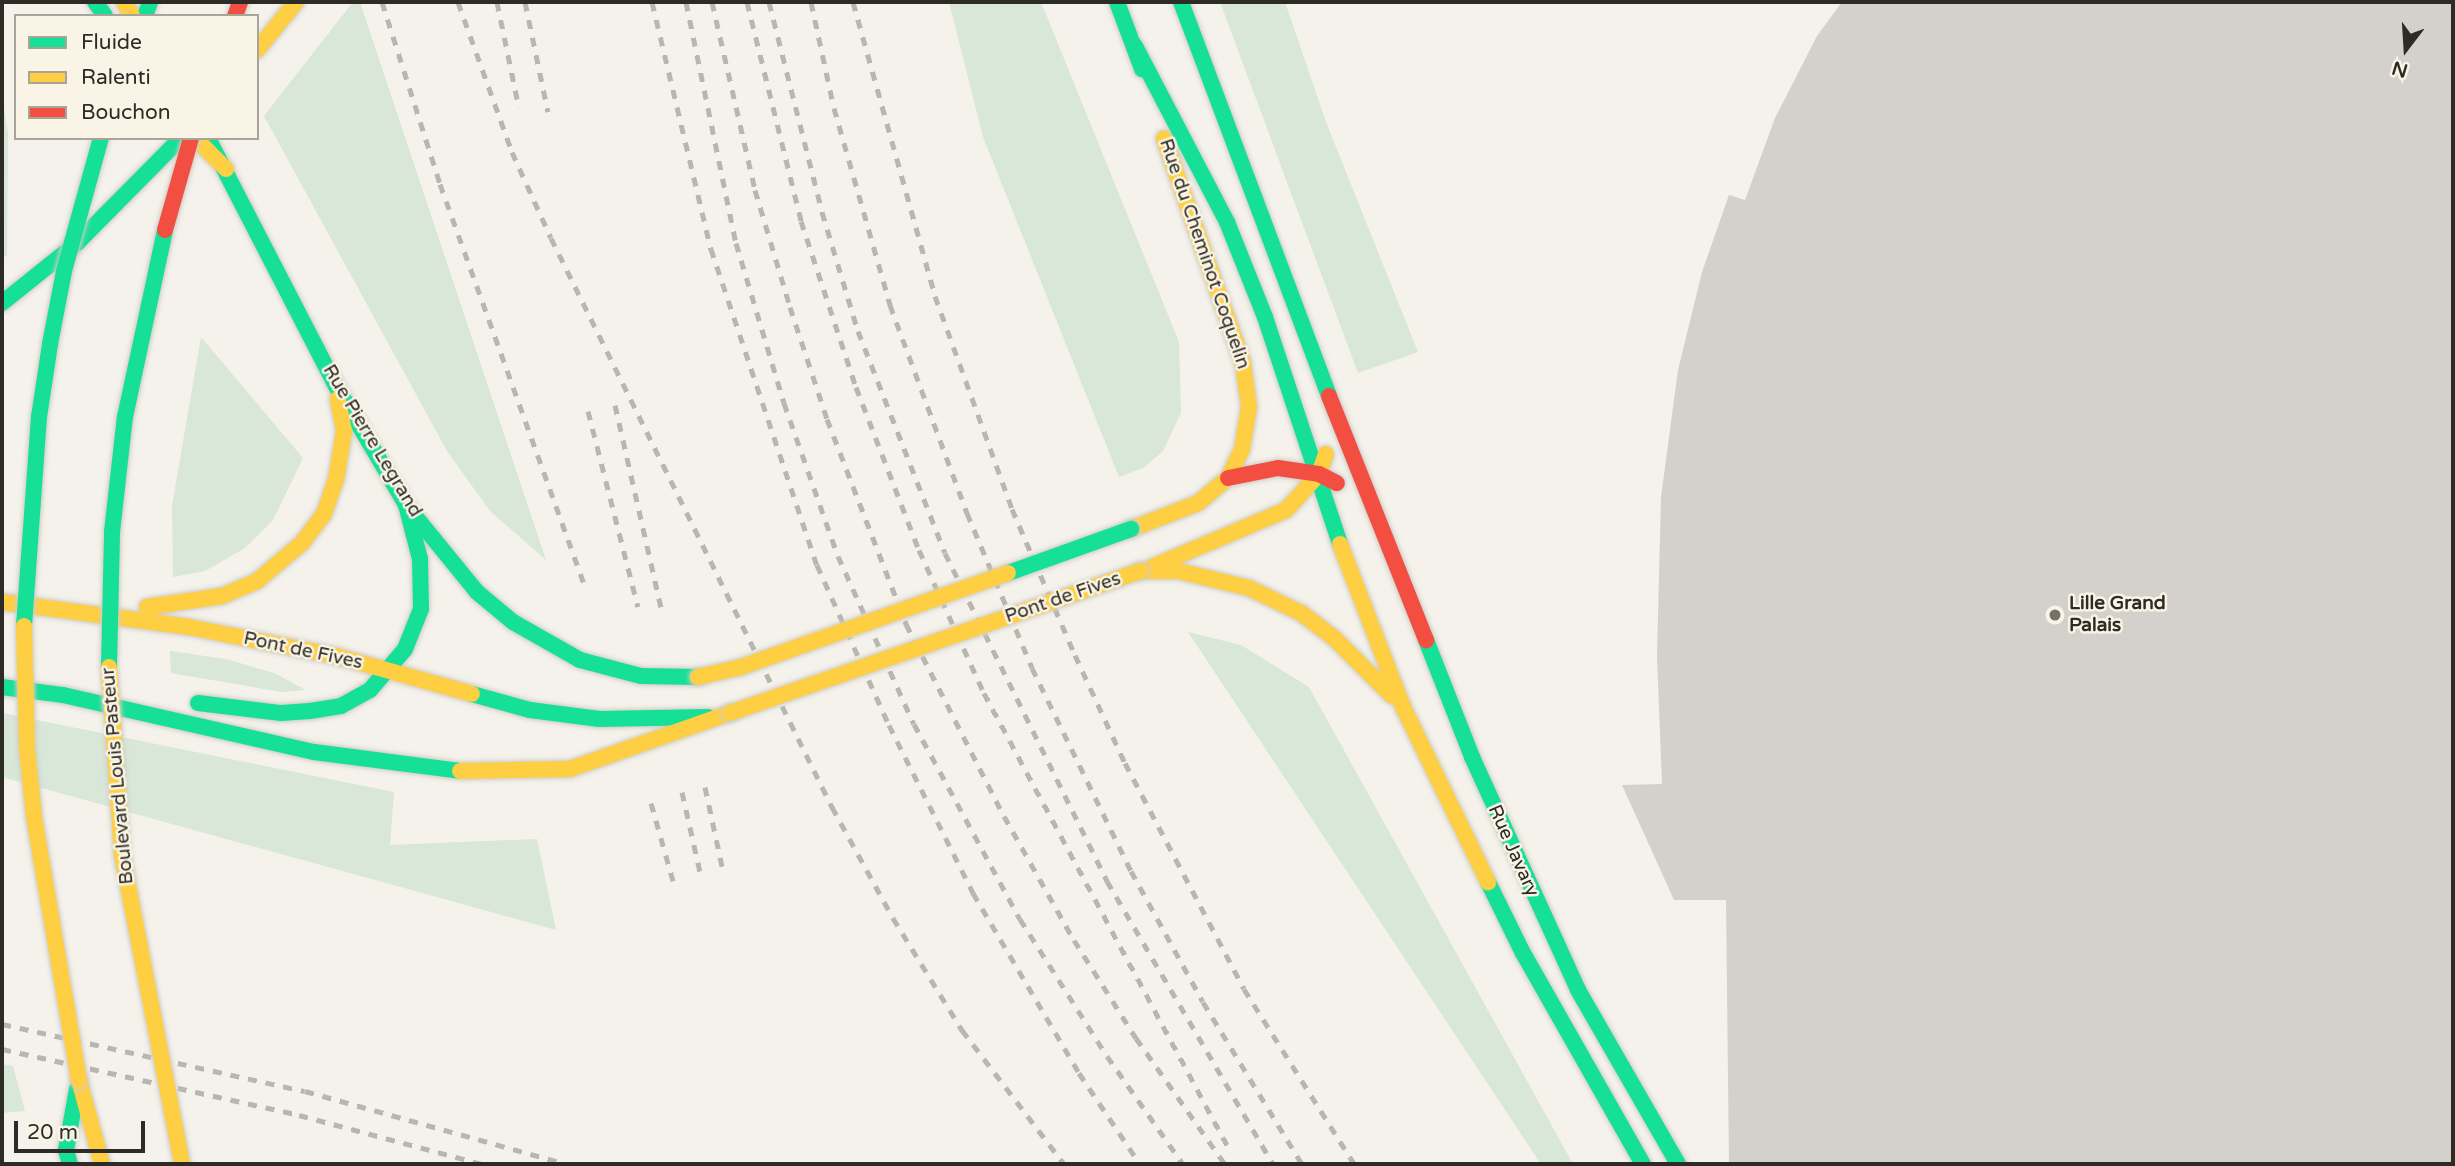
<!DOCTYPE html>
<html>
<head>
<meta charset="utf-8">
<style>
	body { margin:0 }
	#map { position:relative; width:2455px; height:1166px; overflow:hidden; background:#f4f2ea; font-family:"Varela Round",sans-serif }
	div>[style] { position:absolute }
	.green>* { inset:0; background:#d8e7d7 }
	.building>* { inset:0; background:#d4d0cb }
	.roads { filter:drop-shadow(0 0 2px #cfcdc7) drop-shadow(0 0 2px #cfcdc7) }
	.fast>* { height:16px; margin:-8px; padding:0 8px; transform-origin:8px; border-radius:8px; background:#16e098 }
	.slow>* { height:16px; margin:-8px; padding:0 8px; transform-origin:8px; border-radius:8px; background:#ffcf43 }
	.jam>* { height:16px; margin:-8px; padding:0 8px; transform-origin:8px; border-radius:8px; background:#f24e42 }
	.rail>* { height:5px; margin-top:-2.5px; transform-origin:0; background:repeating-linear-gradient(90deg,#b8b6b0 0 9px,transparent 0 18px) }
	.bridges { filter:drop-shadow(0 0 2px #cfcdc7) drop-shadow(0 0 2px #cfcdc7) }
	.fast-bridge>* { height:16px; margin:-8px; padding:0 8px; transform-origin:8px; border-radius:8px; background:#16e098 }
	.slow-bridge>* { height:16px; margin:-8px; padding:0 8px; transform-origin:8px; border-radius:8px; background:#ffcf43 }
	.jam-bridge>* { height:16px; margin:-8px; padding:0 8px; transform-origin:8px; border-radius:8px; background:#f24e42 }
	.dots>* { width:19px; height:19px; translate:-50% -50%; box-sizing:border-box; border:4px solid #f9f4e5; border-radius:50% }
	span { translate:-50% -50%; white-space:nowrap; text-align:center; line-height:1.15; -webkit-text-stroke:5px #f9f4e5; paint-order:stroke }
	.street-label { font-size:19px; color:#2d2b25 }
	.poi-label { font-size:19px; color:#2d2b25; font-weight:700 }
	.left { translate:0 -50%; text-align:left }
	.frame { position:absolute; inset:0; border:4px solid #2d2b25; pointer-events:none }
	.legend { position:absolute; left:14px; top:14px; width:245px; height:126px; box-sizing:border-box; background:#f9f4e5; border:2px solid #a7a498; margin:0; padding:9px 12px; list-style:none; font-size:21px; color:#2d2b25 }
	.legend li { display:flex; align-items:center; gap:14px; height:35px }
	.legend b { width:35px; border:2px solid #a7a498 }
	.north { position:absolute; left:2371px; top:14px; width:70px; height:70px; -webkit-text-stroke:5px #f9f4e5; paint-order:stroke; rotate:197deg; font-size:19px; font-weight:700; line-height:28px; text-align:center; color:#2d2b25 }
	.north::after { content:''; display:block; margin:auto; width:24px; height:32px; background:#2d2b25; clip-path:polygon(50% 0,100% 100%,50% 72%,0 100%) }
	.scale { position:absolute; left:14px; top:1121px; width:131px; height:32px; box-sizing:border-box; border:4px solid #2d2b25; border-top:0; padding-left:9px; font-size:21px; line-height:24px; white-space:nowrap; color:#2d2b25; -webkit-text-stroke:5px #f9f4e5; paint-order:stroke }
</style>
</head>
<body>
<div id="map">
	<div class="green">
		<div style="clip-path:polygon(353px 2px,360px 2px,546px 560px,490px 511px,447px 451px,264px 116px)"></div>
		<div style="clip-path:polygon(949px 2px,1041px 2px,1179px 342px,1181px 413px,1163px 451px,1143px 468px,1119px 477px,983px 137px)"></div>
		<div style="clip-path:polygon(1220px 2px,1285px 2px,1326px 122px,1418px 352px,1358px 373px)"></div>
		<div style="clip-path:polygon(2px 94px,8px 134px,7px 255px,2px 259px)"></div>
		<div style="clip-path:polygon(201px 337px,303px 458px,273px 520px,245px 548px,205px 571px,173px 577px,172px 506px)"></div>
		<div style="clip-path:polygon(1188px 632px,1241px 645px,1309px 687px,1573px 1164px,1541px 1164px)"></div>
		<div style="clip-path:polygon(170px 651px,226px 659px,274px 673px,306px 690px,282px 692px,171px 673px)"></div>
		<div style="clip-path:polygon(2px 713px,394px 792px,390px 845px,537px 839px,556px 930px,2px 777px)"></div>
		<div style="clip-path:polygon(2px 1064px,13px 1066px,25px 1111px,2px 1113px)"></div>
	</div>
	<div class="building">
		<div style="clip-path:polygon(1842px 2px,2453px 2px,2453px 1164px,1729px 1164px,1726px 900px,1674px 900px,1622px 785px,1662px 784px,1657px 656px,1661px 497px,1678px 370px,1702px 272px,1729px 195px,1745px 200px,1775px 118px,1817px 36px)"></div>
	</div>
	<div class="roads">
		<div class="fast">
			<div style="left:95px;top:2px;width:17px;rotate:54deg"></div>
			<div style="left:1117px;top:2px;width:72px;rotate:69.5deg"></div>
			<div style="left:1181px;top:2px;width:421px;rotate:69.4deg"></div>
			<div style="left:145px;top:16px;width:15px;rotate:-70deg"></div>
			<div style="left:1135px;top:46px;width:199px;rotate:62.4deg"></div>
			<div style="left:1227px;top:222px;width:102px;rotate:68.2deg"></div>
			<div style="left:1265px;top:317px;width:239px;rotate:71.7deg"></div>
			<div style="left:209px;top:140px;width:277px;rotate:62.7deg"></div>
			<div style="left:336px;top:386px;width:138px;rotate:59.5deg"></div>
			<div style="left:406px;top:505px;width:112px;rotate:50.8deg"></div>
			<div style="left:477px;top:592px;width:47px;rotate:39.8deg"></div>
			<div style="left:513px;top:622px;width:77px;rotate:29.6deg"></div>
			<div style="left:580px;top:660px;width:63px;rotate:14.7deg"></div>
			<div style="left:641px;top:676px;width:57px;rotate:1deg"></div>
			<div style="left:2px;top:303px;width:96px;rotate:-38.7deg"></div>
			<div style="left:77px;top:243px;width:148px;rotate:-45.3deg"></div>
			<div style="left:1426px;top:640px;width:126px;rotate:68.5deg"></div>
			<div style="left:1472px;top:757px;width:256px;rotate:65.5deg"></div>
			<div style="left:1578px;top:990px;width:201px;rotate:60.1deg"></div>
			<div style="left:2px;top:687px;width:62px;rotate:7.5deg"></div>
			<div style="left:63px;top:695px;width:257px;rotate:12.8deg"></div>
			<div style="left:314px;top:752px;width:147px;rotate:7.4deg"></div>
			<div style="left:472px;top:694px;width:60px;rotate:15.4deg"></div>
			<div style="left:530px;top:710px;width:70px;rotate:7.4deg"></div>
			<div style="left:599px;top:719px;width:109px;rotate:-1.1deg"></div>
			<div style="left:198px;top:703px;width:84px;rotate:6.9deg"></div>
			<div style="left:281px;top:713px;width:29px;rotate:-4deg"></div>
			<div style="left:310px;top:711px;width:31px;rotate:-9deg"></div>
			<div style="left:341px;top:706px;width:33px;rotate:-29deg"></div>
			<div style="left:370px;top:690px;width:54px;rotate:-49.5deg"></div>
			<div style="left:405px;top:649px;width:43px;rotate:-68.2deg"></div>
			<div style="left:421px;top:609px;width:50px;rotate:-91.1deg"></div>
			<div style="left:420px;top:559px;width:56px;rotate:-104.5deg"></div>
			<div style="left:1488px;top:882px;width:79px;rotate:63.8deg"></div>
			<div style="left:1523px;top:953px;width:243px;rotate:60.4deg"></div>
			<div style="left:70px;top:1164px;width:15px;rotate:-106deg"></div>
			<div style="left:66px;top:1150px;width:62px;rotate:-79.8deg"></div>
		</div>
		<div class="slow">
			<div style="left:124px;top:2px;width:16px;rotate:60deg"></div>
			<div style="left:257px;top:50px;width:62px;rotate:-50.9deg"></div>
			<div style="left:195px;top:138px;width:44px;rotate:45deg"></div>
			<div style="left:1131px;top:529px;width:72px;rotate:-21.2deg"></div>
			<div style="left:1198px;top:503px;width:39px;rotate:-40deg"></div>
			<div style="left:1228px;top:478px;width:32px;rotate:-64deg"></div>
			<div style="left:1242px;top:449px;width:43px;rotate:-80.5deg"></div>
			<div style="left:1249px;top:407px;width:44px;rotate:-97.8deg"></div>
			<div style="left:1243px;top:363px;width:238px;rotate:-109.4deg"></div>
			<div style="left:1340px;top:544px;width:175px;rotate:68.9deg"></div>
			<div style="left:1403px;top:707px;width:195px;rotate:64.1deg"></div>
			<div style="left:1152px;top:567px;width:146px;rotate:-23deg"></div>
			<div style="left:1286px;top:510px;width:49px;rotate:-47.5deg"></div>
			<div style="left:1319px;top:474px;width:21px;rotate:-71deg"></div>
			<div style="left:1140px;top:571px;width:38px"></div>
			<div style="left:1178px;top:571px;width:73px;rotate:13.5deg"></div>
			<div style="left:1249px;top:588px;width:58px;rotate:25.7deg"></div>
			<div style="left:1301px;top:613px;width:40px;rotate:37deg"></div>
			<div style="left:1333px;top:637px;width:83px;rotate:45deg"></div>
			<div style="left:2px;top:602px;width:189px;rotate:7.6deg"></div>
			<div style="left:189px;top:627px;width:150px;rotate:11.2deg"></div>
			<div style="left:336px;top:656px;width:141px;rotate:15.6deg"></div>
			<div style="left:147px;top:607px;width:76px;rotate:-8.3deg"></div>
			<div style="left:222px;top:596px;width:38px;rotate:-23deg"></div>
			<div style="left:257px;top:581px;width:59px;rotate:-40.2deg"></div>
			<div style="left:302px;top:543px;width:36px;rotate:-53deg"></div>
			<div style="left:324px;top:514px;width:36px;rotate:-71deg"></div>
			<div style="left:336px;top:480px;width:50px;rotate:-80.7deg"></div>
			<div style="left:344px;top:431px;width:33px;rotate:-101deg"></div>
			<div style="left:460px;top:771px;width:110px;rotate:-1deg"></div>
			<div style="left:570px;top:769px;width:170px;rotate:-19.3deg"></div>
			<div style="left:79px;top:1080px;width:87px;rotate:74.7deg"></div>
		</div>
		<div class="jam">
			<div style="left:235px;top:16px;width:15px;rotate:-70deg"></div>
			<div style="left:1329px;top:396px;width:263px;rotate:68.3deg"></div>
			<div style="left:1228px;top:478px;width:51px;rotate:-11.3deg"></div>
			<div style="left:1278px;top:468px;width:41px;rotate:8.3deg"></div>
			<div style="left:1319px;top:474px;width:20px;rotate:27deg"></div>
		</div>
	</div>
	<div class="rail">
		<div style="left:382px;top:2px;width:191px;rotate:72.3deg"></div>
		<div style="left:440px;top:184px;width:424px;rotate:70.2deg"></div>
		<div style="left:458px;top:2px;width:159px;rotate:70.2deg"></div>
		<div style="left:512px;top:152px;width:94px;rotate:65.6deg"></div>
		<div style="left:551px;top:238px;width:635px;rotate:63.72deg"></div>
		<div style="left:832px;top:807px;width:127px;rotate:61.2deg"></div>
		<div style="left:893px;top:918px;width:132px;rotate:58.4deg"></div>
		<div style="left:962px;top:1030px;width:168px;rotate:52.7deg"></div>
		<div style="left:497px;top:2px;width:108px;rotate:78.3deg"></div>
		<div style="left:525px;top:2px;width:112px;rotate:78.2deg"></div>
		<div style="left:652px;top:2px;width:254px;rotate:76.6deg"></div>
		<div style="left:711px;top:249px;width:333px;rotate:71.5deg"></div>
		<div style="left:817px;top:565px;width:175px;rotate:65.8deg"></div>
		<div style="left:889px;top:725px;width:188px;rotate:63.4deg"></div>
		<div style="left:973px;top:893px;width:209px;rotate:59.5deg"></div>
		<div style="left:1079px;top:1073px;width:110px;rotate:56.2deg"></div>
		<div style="left:686px;top:2px;width:246px;rotate:78.3deg"></div>
		<div style="left:736px;top:243px;width:167px;rotate:73.3deg"></div>
		<div style="left:784px;top:403px;width:162px;rotate:70.6deg"></div>
		<div style="left:838px;top:556px;width:184px;rotate:65.7deg"></div>
		<div style="left:914px;top:724px;width:222px;rotate:61.5deg"></div>
		<div style="left:1020px;top:919px;width:162px;rotate:57.6deg"></div>
		<div style="left:1107px;top:1056px;width:132px;rotate:54.9deg"></div>
		<div style="left:712px;top:2px;width:193px;rotate:77.1deg"></div>
		<div style="left:755px;top:190px;width:122px;rotate:73.3deg"></div>
		<div style="left:790px;top:307px;width:118px;rotate:71.7deg"></div>
		<div style="left:827px;top:419px;width:220px;rotate:68.9deg"></div>
		<div style="left:906px;top:624px;width:216px;rotate:63deg"></div>
		<div style="left:1004px;top:816px;width:142px;rotate:60.6deg"></div>
		<div style="left:1074px;top:940px;width:116px;rotate:57.7deg"></div>
		<div style="left:1136px;top:1038px;width:154px;rotate:54.8deg"></div>
		<div style="left:747px;top:2px;width:226px;rotate:76.1deg"></div>
		<div style="left:801px;top:221px;width:175px;rotate:71.7deg"></div>
		<div style="left:856px;top:387px;width:175px;rotate:68.9deg"></div>
		<div style="left:919px;top:550px;width:157px;rotate:65.6deg"></div>
		<div style="left:984px;top:693px;width:513px;rotate:61.74deg"></div>
		<div style="left:769px;top:2px;width:217px;rotate:75.8deg"></div>
		<div style="left:822px;top:212px;width:124px;rotate:73.2deg"></div>
		<div style="left:858px;top:331px;width:238px;rotate:68.6deg"></div>
		<div style="left:945px;top:553px;width:366px;rotate:63.7deg"></div>
		<div style="left:1107px;top:881px;width:328px;rotate:59.6deg"></div>
		<div style="left:811px;top:2px;width:108px;rotate:77.8deg"></div>
		<div style="left:834px;top:108px;width:205px;rotate:74.1deg"></div>
		<div style="left:890px;top:305px;width:222px;rotate:69.7deg"></div>
		<div style="left:967px;top:513px;width:168px;rotate:67.2deg"></div>
		<div style="left:1032px;top:668px;width:226px;rotate:64deg"></div>
		<div style="left:1131px;top:871px;width:149px;rotate:61.2deg"></div>
		<div style="left:1203px;top:1002px;width:190px;rotate:58.6deg"></div>
		<div style="left:853px;top:2px;width:305px;rotate:74.4deg"></div>
		<div style="left:935px;top:296px;width:226px;rotate:70.1deg"></div>
		<div style="left:1012px;top:509px;width:159px;rotate:66.7deg"></div>
		<div style="left:1075px;top:655px;width:119px;rotate:65.2deg"></div>
		<div style="left:1125px;top:763px;width:255px;rotate:62.2deg"></div>
		<div style="left:1244px;top:989px;width:207px;rotate:57.8deg"></div>
		<div style="left:615px;top:405px;width:208px;rotate:77.2deg"></div>
		<div style="left:588px;top:411px;width:202px;rotate:75.7deg"></div>
		<div style="left:705px;top:787px;width:86px;rotate:77.9deg"></div>
		<div style="left:682px;top:792px;width:86px;rotate:77.3deg"></div>
		<div style="left:651px;top:803px;width:81px;rotate:74.2deg"></div>
		<div style="left:2px;top:1024px;width:310px;rotate:12.5deg"></div>
		<div style="left:305px;top:1091px;width:271px;rotate:15.6deg"></div>
		<div style="left:2px;top:1049px;width:304px;rotate:12.5deg"></div>
		<div style="left:299px;top:1115px;width:189px;rotate:15deg"></div>
	</div>
	<div class="bridges">
		<div class="fast-bridge">
			<div style="left:1008px;top:573px;width:131px;rotate:-19.7deg"></div>
			<div style="left:24px;top:626px;width:210px;rotate:-85.9deg"></div>
			<div style="left:39px;top:417px;width:74px;rotate:-81.4deg"></div>
			<div style="left:50px;top:344px;width:74px;rotate:-79.1deg"></div>
			<div style="left:64px;top:271px;width:138px;rotate:-74.5deg"></div>
			<div style="left:109px;top:667px;width:135px;rotate:-88.7deg"></div>
			<div style="left:112px;top:532px;width:116px;rotate:-83.6deg"></div>
			<div style="left:125px;top:417px;width:191px;rotate:-77.9deg"></div>
		</div>
		<div class="slow-bridge">
			<div style="left:24px;top:626px;width:123px;rotate:88.6deg"></div>
			<div style="left:27px;top:749px;width:68px;rotate:84.1deg"></div>
			<div style="left:34px;top:817px;width:267px;rotate:80.3deg"></div>
			<div style="left:109px;top:667px;width:188px;rotate:86deg"></div>
			<div style="left:122px;top:855px;width:315px;rotate:79deg"></div>
			<div style="left:698px;top:677px;width:44px;rotate:-13.1deg"></div>
			<div style="left:741px;top:667px;width:283px;rotate:-19.4deg"></div>
			<div style="left:730px;top:713px;width:434px;rotate:-19.1deg"></div>
		</div>
		<div class="jam-bridge">
			<div style="left:165px;top:230px;width:96px;rotate:-74.2deg"></div>
		</div>
	</div>
	<div class="dots">
		<div style="left:2055px;top:615px;background:#73716a"></div>
	</div>
	<div class="street-label">
		<span style="left:1204px;top:254px;rotate:71deg">Rue du Cheminot Coquelin</span>
		<span style="left:372px;top:441px;rotate:59deg">Rue Pierre Legrand</span>
		<span style="left:1063px;top:598px;rotate:-19deg">Pont de Fives</span>
		<span style="left:303px;top:651px;rotate:12deg">Pont de Fives</span>
		<span style="left:118px;top:776px;rotate:-95deg">Boulevard Louis Pasteur</span>
		<span style="left:1513px;top:851px;rotate:66deg">Rue Javary</span>
	</div>
	<div class="poi-label">
		<span class="left" style="left:2069px;top:615px">Lille Grand<br>Palais</span>
	</div>
	<div class="frame"></div>
	<ul class="legend">
	<li><b style="height:9px;background:#16e098"></b>Fluide</li>
	<li><b style="height:9px;background:#ffcf43"></b>Ralenti</li>
	<li><b style="height:9px;background:#f24e42"></b>Bouchon</li>
	</ul>
	<div class="north">N</div>
	<div class="scale">20 m</div>
</div>
</body>
</html>
